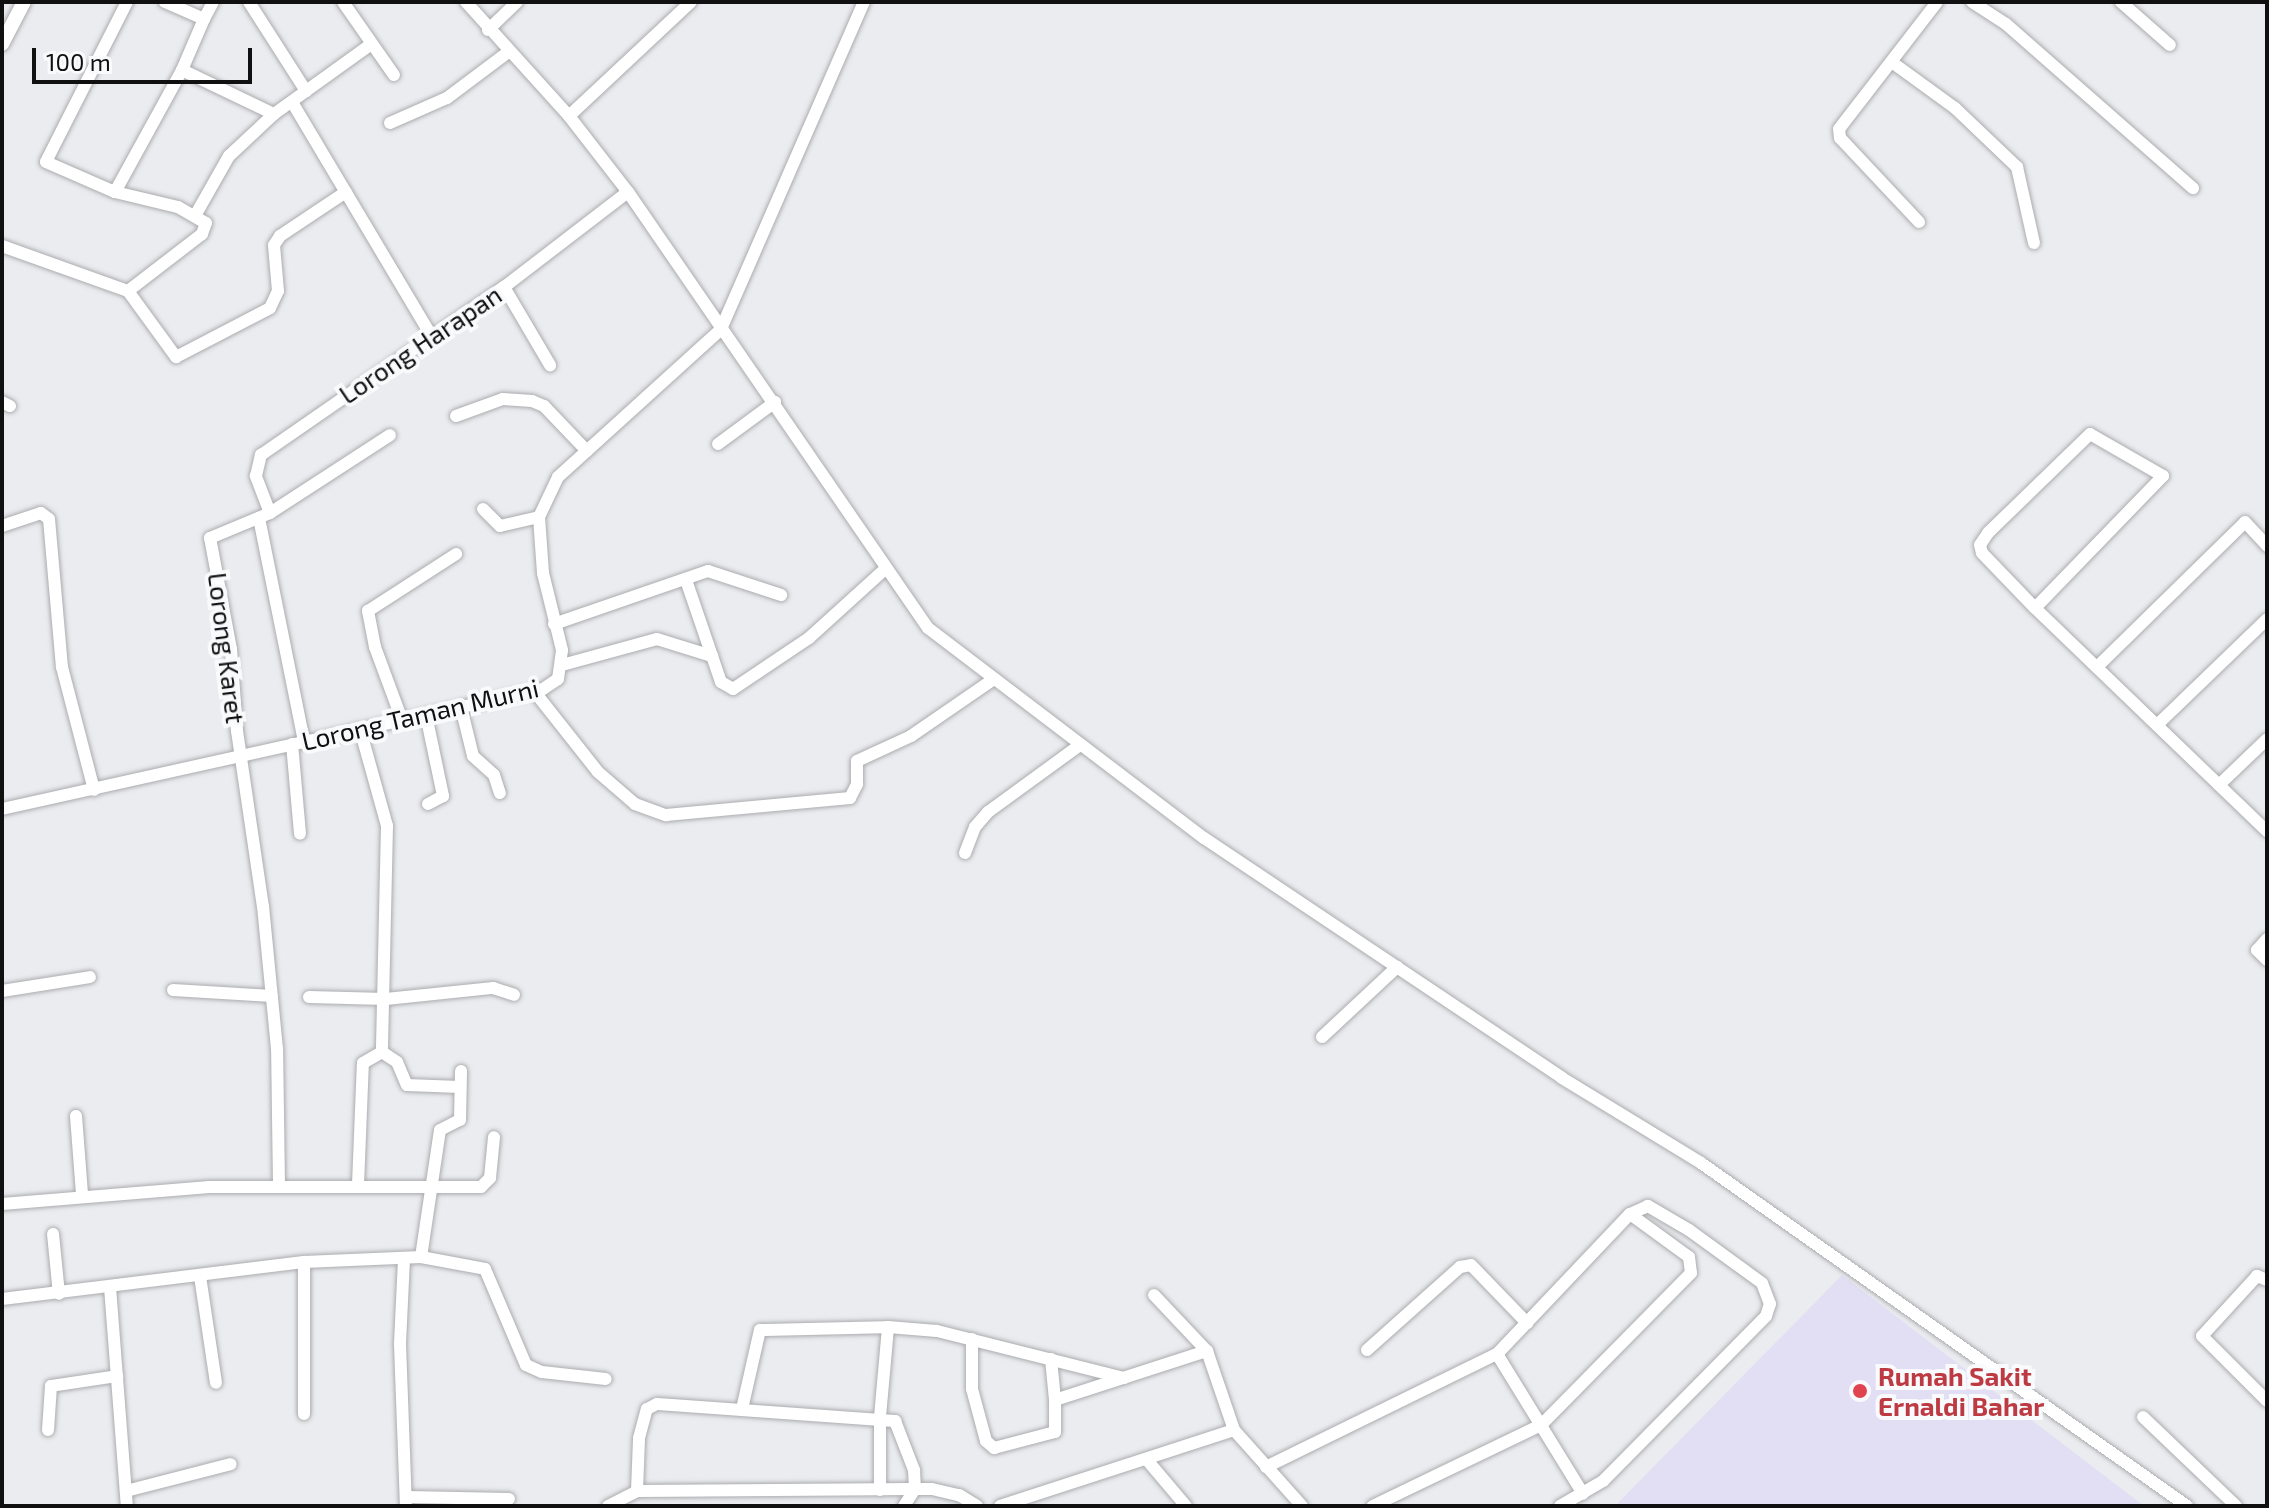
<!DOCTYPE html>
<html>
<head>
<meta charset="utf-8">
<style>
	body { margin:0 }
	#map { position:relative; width:2269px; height:1508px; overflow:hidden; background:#ebecef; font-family:"Exo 2",sans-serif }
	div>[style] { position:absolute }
	.medical>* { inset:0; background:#e2dff5 }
	.roads { filter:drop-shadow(0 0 2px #abacaf) drop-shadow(0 0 2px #abacaf) }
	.minor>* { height:12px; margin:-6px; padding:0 6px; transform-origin:6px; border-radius:6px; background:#fff }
	.tertiary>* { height:14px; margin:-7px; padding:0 7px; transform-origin:7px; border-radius:7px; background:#fff }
	.dots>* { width:22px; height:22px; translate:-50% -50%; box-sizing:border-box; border:4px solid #f8fafc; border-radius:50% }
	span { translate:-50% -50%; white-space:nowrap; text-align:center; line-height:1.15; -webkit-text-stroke:8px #f8fafc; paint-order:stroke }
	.street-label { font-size:26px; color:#101011 }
	.health-label { font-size:26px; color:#be3a42; font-weight:700 }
	.left { translate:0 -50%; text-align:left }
	.frame { position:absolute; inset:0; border:4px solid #101011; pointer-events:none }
	.scale { position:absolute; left:32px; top:48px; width:220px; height:36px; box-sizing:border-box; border:4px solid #101011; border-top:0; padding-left:10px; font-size:24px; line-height:28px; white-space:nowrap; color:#101011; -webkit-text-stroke:6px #f8fafc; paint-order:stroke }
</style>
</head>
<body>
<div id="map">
	<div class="medical">
		<div style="clip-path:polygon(1842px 1275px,2144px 1506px,1615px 1506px)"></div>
	</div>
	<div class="roads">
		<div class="minor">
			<div style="left:127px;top:2px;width:179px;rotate:116.9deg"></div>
			<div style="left:46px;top:162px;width:75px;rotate:23.5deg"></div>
			<div style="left:115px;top:192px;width:65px;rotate:13.4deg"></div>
			<div style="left:178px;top:207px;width:32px;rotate:30deg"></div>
			<div style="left:206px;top:223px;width:12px;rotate:110deg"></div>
			<div style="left:202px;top:234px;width:93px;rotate:142.4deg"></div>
			<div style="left:249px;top:2px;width:106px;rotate:57.4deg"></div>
			<div style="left:343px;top:2px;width:89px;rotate:55.1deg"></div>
			<div style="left:466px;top:2px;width:154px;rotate:47.9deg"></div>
			<div style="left:569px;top:116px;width:96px;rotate:52.2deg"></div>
			<div style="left:628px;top:192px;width:529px;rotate:55.47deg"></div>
			<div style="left:928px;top:628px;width:347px;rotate:37.3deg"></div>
			<div style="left:1204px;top:838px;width:431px;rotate:33.8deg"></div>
			<div style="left:1562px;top:1078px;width:163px;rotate:31.4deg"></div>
			<div style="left:1701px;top:1163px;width:595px;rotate:35.21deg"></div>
			<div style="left:1972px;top:2px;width:40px;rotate:32.9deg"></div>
			<div style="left:2006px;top:24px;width:249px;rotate:41.3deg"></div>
			<div style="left:2121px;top:2px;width:65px;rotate:41.3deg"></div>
			<div style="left:204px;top:19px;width:19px;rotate:-62deg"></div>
			<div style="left:488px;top:30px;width:40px;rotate:-44deg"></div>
			<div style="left:1893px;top:63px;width:77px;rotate:36deg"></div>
			<div style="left:1955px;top:108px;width:86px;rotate:43.6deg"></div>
			<div style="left:2017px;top:167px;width:78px;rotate:77.4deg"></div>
			<div style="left:182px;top:70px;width:102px;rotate:25.6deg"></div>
			<div style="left:274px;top:114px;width:118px;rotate:-35.7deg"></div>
			<div style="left:292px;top:102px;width:274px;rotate:59.2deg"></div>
			<div style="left:569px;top:116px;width:167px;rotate:-43.1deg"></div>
			<div style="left:390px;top:123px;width:62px;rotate:-23.7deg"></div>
			<div style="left:447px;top:98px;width:75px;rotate:-36.9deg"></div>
			<div style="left:115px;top:192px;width:139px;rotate:-61.2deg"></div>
			<div style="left:182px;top:70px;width:56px;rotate:-66.7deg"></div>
			<div style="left:204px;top:19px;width:43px;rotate:-156.4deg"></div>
			<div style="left:196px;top:214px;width:67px;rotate:-60.4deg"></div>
			<div style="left:229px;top:156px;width:62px;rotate:-43deg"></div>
			<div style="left:1919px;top:222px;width:115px;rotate:-133.2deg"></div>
			<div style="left:1840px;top:138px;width:9px;rotate:-96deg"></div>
			<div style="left:1839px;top:129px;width:160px;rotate:-52.3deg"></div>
			<div style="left:2px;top:246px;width:134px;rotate:19.7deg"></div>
			<div style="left:128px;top:291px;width:82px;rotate:54deg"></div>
			<div style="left:176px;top:357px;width:106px;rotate:-27.5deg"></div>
			<div style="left:270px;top:308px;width:19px;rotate:-65deg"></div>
			<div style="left:278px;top:291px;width:46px;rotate:-95deg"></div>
			<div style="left:274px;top:245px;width:11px;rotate:-56deg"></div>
			<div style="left:280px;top:236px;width:79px;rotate:-33.7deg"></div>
			<div style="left:504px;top:287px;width:91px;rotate:59.5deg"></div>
			<div style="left:2px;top:402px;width:9px;rotate:27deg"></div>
			<div style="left:456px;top:416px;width:50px;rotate:-19.9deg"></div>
			<div style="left:503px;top:399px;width:29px;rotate:4deg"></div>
			<div style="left:532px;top:401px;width:13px;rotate:23deg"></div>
			<div style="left:544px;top:406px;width:62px;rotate:46.3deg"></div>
			<div style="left:718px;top:444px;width:71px;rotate:-36.4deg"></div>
			<div style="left:483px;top:509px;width:24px;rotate:45deg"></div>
			<div style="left:500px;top:526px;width:40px;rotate:-13deg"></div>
			<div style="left:270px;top:513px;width:40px;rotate:-111deg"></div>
			<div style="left:256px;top:476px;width:22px;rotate:-77deg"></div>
			<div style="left:261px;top:455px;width:295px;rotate:-34.7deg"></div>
			<div style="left:504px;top:287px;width:156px;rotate:-37.5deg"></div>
			<div style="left:259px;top:518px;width:227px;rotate:78.6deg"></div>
			<div style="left:2px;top:526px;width:41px;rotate:-18.4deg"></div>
			<div style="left:41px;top:513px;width:10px;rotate:37deg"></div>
			<div style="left:49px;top:519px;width:149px;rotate:85deg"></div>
			<div style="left:62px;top:667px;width:127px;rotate:75.4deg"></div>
			<div style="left:686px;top:580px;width:108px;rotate:71.1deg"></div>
			<div style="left:721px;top:682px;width:14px;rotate:30deg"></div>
			<div style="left:733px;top:689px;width:92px;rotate:-33.9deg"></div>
			<div style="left:809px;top:638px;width:101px;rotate:-42.2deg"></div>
			<div style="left:2035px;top:608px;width:184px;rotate:-45.9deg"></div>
			<div style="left:2163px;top:476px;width:84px;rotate:-150.1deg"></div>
			<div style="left:2090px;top:434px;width:142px;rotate:135.9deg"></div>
			<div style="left:1988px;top:533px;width:14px;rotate:124deg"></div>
			<div style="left:1980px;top:545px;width:8px;rotate:76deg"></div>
			<div style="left:1982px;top:553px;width:76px;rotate:46.1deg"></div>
			<div style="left:2035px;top:608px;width:322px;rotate:43.9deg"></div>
			<div style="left:554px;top:624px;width:163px;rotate:-19deg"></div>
			<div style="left:708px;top:571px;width:77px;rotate:18.2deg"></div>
			<div style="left:562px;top:665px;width:98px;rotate:-15.3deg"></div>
			<div style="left:657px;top:639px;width:58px;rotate:17.2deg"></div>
			<div style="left:2097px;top:667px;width:207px;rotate:-44.4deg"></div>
			<div style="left:2245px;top:522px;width:33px;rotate:47deg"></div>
			<div style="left:534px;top:691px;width:103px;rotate:51.7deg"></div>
			<div style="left:598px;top:772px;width:49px;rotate:40.9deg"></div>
			<div style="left:635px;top:804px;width:33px;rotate:20deg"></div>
			<div style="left:666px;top:815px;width:185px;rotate:-5.3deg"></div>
			<div style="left:850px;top:798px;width:16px;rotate:-63deg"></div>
			<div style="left:857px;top:784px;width:23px;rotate:-90deg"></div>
			<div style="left:857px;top:761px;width:60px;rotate:-24.8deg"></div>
			<div style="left:911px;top:736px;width:97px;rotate:-34.5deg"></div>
			<div style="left:461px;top:707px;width:50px;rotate:76.2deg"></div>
			<div style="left:473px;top:756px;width:28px;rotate:42deg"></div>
			<div style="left:494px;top:775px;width:19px;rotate:72deg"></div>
			<div style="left:426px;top:715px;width:83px;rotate:78.1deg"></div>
			<div style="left:443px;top:796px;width:17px;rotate:152deg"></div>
			<div style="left:402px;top:720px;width:78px;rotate:-110.3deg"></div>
			<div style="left:375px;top:647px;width:37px;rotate:-101deg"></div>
			<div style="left:368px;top:611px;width:105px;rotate:-32.9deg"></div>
			<div style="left:2157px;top:725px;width:153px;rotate:-43.9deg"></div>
			<div style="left:360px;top:729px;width:101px;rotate:74.4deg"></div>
			<div style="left:387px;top:826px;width:226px;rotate:91.3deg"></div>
			<div style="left:292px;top:744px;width:90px;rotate:84.9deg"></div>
			<div style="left:2219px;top:785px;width:66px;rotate:-43.8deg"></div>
			<div style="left:2px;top:809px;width:554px;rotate:-12.51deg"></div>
			<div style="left:543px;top:689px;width:18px;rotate:-34deg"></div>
			<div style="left:558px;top:679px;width:29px;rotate:-82deg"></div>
			<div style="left:562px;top:650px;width:79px;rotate:-103.9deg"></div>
			<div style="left:543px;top:573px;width:56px;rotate:-94.1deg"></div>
			<div style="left:539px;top:517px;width:44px;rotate:-64.6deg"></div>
			<div style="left:558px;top:477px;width:220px;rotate:-42.2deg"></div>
			<div style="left:721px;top:329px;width:357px;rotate:-66.4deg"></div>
			<div style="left:965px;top:853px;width:28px;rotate:-69deg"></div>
			<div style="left:975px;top:827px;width:20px;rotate:-49deg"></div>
			<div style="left:988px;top:812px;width:114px;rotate:-36.1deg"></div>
			<div style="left:2267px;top:939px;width:15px;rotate:132deg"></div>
			<div style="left:2257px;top:950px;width:14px;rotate:45deg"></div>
			<div style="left:173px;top:990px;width:99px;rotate:3.5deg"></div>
			<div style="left:2px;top:991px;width:89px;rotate:-9deg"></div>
			<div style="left:309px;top:997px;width:77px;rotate:1.5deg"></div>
			<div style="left:386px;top:999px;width:108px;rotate:-5.9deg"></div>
			<div style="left:493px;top:988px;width:22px;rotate:18deg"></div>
			<div style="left:1322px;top:1037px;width:103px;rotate:-43deg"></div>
			<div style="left:382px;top:1052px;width:18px;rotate:34deg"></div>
			<div style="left:397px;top:1062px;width:25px;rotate:67deg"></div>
			<div style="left:407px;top:1085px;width:53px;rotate:2.2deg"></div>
			<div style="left:76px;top:1116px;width:78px;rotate:85.6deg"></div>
			<div style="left:358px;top:1185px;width:122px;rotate:-87.7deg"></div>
			<div style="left:363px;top:1063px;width:22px;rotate:-30deg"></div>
			<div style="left:279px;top:1186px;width:137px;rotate:-90.8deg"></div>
			<div style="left:277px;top:1049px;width:143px;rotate:-95.6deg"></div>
			<div style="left:263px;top:907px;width:178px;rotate:-98.4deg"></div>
			<div style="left:237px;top:731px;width:82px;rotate:-94.2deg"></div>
			<div style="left:231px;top:649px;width:113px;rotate:-100.7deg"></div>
			<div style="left:210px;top:538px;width:65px;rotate:-22.6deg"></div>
			<div style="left:270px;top:513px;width:143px;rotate:-33deg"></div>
			<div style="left:2px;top:1204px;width:208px;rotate:-4.7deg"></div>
			<div style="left:209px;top:1187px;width:272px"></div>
			<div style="left:481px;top:1187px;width:13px;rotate:-45deg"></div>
			<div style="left:490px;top:1178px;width:41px;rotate:-84.4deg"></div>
			<div style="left:53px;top:1234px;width:60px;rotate:84.3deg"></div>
			<div style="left:421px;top:1257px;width:65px;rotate:10.6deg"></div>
			<div style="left:485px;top:1269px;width:104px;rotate:66.9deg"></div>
			<div style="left:526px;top:1365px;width:17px;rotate:24deg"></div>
			<div style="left:542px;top:1372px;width:64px;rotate:6.2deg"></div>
			<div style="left:404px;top:1259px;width:85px;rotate:92.7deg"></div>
			<div style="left:400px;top:1344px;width:162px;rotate:87.9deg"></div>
			<div style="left:304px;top:1262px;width:117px;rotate:-2.4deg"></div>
			<div style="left:421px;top:1257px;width:128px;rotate:-81.5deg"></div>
			<div style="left:440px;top:1130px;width:22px;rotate:-27deg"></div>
			<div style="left:460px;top:1120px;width:49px;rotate:-88.8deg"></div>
			<div style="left:200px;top:1276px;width:108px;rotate:81.5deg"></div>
			<div style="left:2267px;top:1280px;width:11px;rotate:-158deg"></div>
			<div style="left:2257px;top:1276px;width:81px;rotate:132.5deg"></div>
			<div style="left:2202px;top:1336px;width:92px;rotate:45deg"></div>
			<div style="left:110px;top:1287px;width:220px;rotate:85.6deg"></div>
			<div style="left:1154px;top:1295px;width:77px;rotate:46.6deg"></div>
			<div style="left:2px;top:1299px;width:304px;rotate:-7deg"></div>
			<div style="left:304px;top:1262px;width:152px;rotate:90deg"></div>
			<div style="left:972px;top:1339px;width:50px;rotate:90deg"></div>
			<div style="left:972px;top:1389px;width:54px;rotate:74.9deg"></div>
			<div style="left:986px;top:1441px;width:11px;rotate:41deg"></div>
			<div style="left:994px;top:1448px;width:63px;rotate:-14.7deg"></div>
			<div style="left:1055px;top:1432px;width:32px;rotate:-90deg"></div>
			<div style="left:1055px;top:1400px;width:160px;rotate:-17.9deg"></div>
			<div style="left:1207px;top:1351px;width:83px;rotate:71.1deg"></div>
			<div style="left:1367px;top:1350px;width:125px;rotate:-41.7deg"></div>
			<div style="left:1460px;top:1267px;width:11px;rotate:-10deg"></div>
			<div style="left:1471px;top:1265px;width:81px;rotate:46deg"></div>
			<div style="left:1497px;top:1354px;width:164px;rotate:58.4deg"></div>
			<div style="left:1051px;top:1359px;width:41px;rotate:84.4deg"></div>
			<div style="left:742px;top:1409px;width:81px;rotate:-77.2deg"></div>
			<div style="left:760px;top:1330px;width:128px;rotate:-1.3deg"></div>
			<div style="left:2143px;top:1417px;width:129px;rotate:43.7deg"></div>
			<div style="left:48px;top:1430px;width:44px;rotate:-86.1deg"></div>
			<div style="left:51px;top:1386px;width:67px;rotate:-8.6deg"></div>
			<div style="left:1147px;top:1460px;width:60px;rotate:49.7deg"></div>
			<div style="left:1266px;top:1467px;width:257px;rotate:-26.1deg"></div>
			<div style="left:1497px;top:1354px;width:193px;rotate:-46.5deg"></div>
			<div style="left:1630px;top:1214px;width:73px;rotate:36.1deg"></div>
			<div style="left:1689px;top:1257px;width:16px;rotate:83deg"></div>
			<div style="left:1691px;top:1273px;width:214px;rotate:134.6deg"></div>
			<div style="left:1541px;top:1425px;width:187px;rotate:154.3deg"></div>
			<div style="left:880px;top:1490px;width:73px;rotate:-90deg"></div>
			<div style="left:880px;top:1417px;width:90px;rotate:-84.9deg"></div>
			<div style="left:888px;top:1327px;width:49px;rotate:4.7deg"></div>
			<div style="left:937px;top:1331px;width:193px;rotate:14.1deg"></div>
			<div style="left:126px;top:1491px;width:108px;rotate:-14.4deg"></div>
			<div style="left:637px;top:1491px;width:53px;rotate:-87.8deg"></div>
			<div style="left:639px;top:1438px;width:30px;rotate:-75deg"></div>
			<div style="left:647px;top:1409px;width:11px;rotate:-27deg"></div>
			<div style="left:657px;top:1404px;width:239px;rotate:4.1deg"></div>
			<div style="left:895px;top:1421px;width:53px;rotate:68.8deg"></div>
			<div style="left:914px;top:1470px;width:19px;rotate:87deg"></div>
			<div style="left:915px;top:1489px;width:20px;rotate:123deg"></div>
			<div style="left:407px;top:1497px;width:102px;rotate:1.1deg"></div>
			<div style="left:608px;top:1506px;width:33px;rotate:-27deg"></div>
			<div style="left:637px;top:1491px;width:295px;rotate:-0.4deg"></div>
			<div style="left:932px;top:1489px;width:28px;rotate:13deg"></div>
			<div style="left:959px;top:1495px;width:21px;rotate:31deg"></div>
			<div style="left:1000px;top:1506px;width:246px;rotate:-18deg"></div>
			<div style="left:1234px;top:1430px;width:102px;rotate:48.2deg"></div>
			<div style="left:1560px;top:1506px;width:50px;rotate:-30.2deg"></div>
			<div style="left:1603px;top:1481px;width:232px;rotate:-45.3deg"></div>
			<div style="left:1766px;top:1316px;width:13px;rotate:-72deg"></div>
			<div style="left:1770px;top:1304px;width:22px;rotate:-111deg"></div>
			<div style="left:1762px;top:1283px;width:90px;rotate:-144deg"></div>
			<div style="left:1689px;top:1230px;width:48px;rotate:-149.7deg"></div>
			<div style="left:1648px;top:1206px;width:20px;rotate:156deg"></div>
		</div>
		<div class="tertiary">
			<div style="left:2px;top:44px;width:47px;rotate:-62.4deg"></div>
		</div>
	</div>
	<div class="dots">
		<div style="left:1860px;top:1391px;background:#e0444e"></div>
	</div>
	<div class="street-label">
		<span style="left:420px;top:344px;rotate:-34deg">Lorong Harapan</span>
		<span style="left:227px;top:648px;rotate:83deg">Lorong Karet</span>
		<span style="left:420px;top:714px;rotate:-13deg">Lorong Taman Murni</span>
	</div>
	<div class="health-label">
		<span class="left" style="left:1878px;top:1391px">Rumah Sakit<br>Ernaldi Bahar</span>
	</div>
	<div class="frame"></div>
	<div class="scale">100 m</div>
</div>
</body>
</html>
